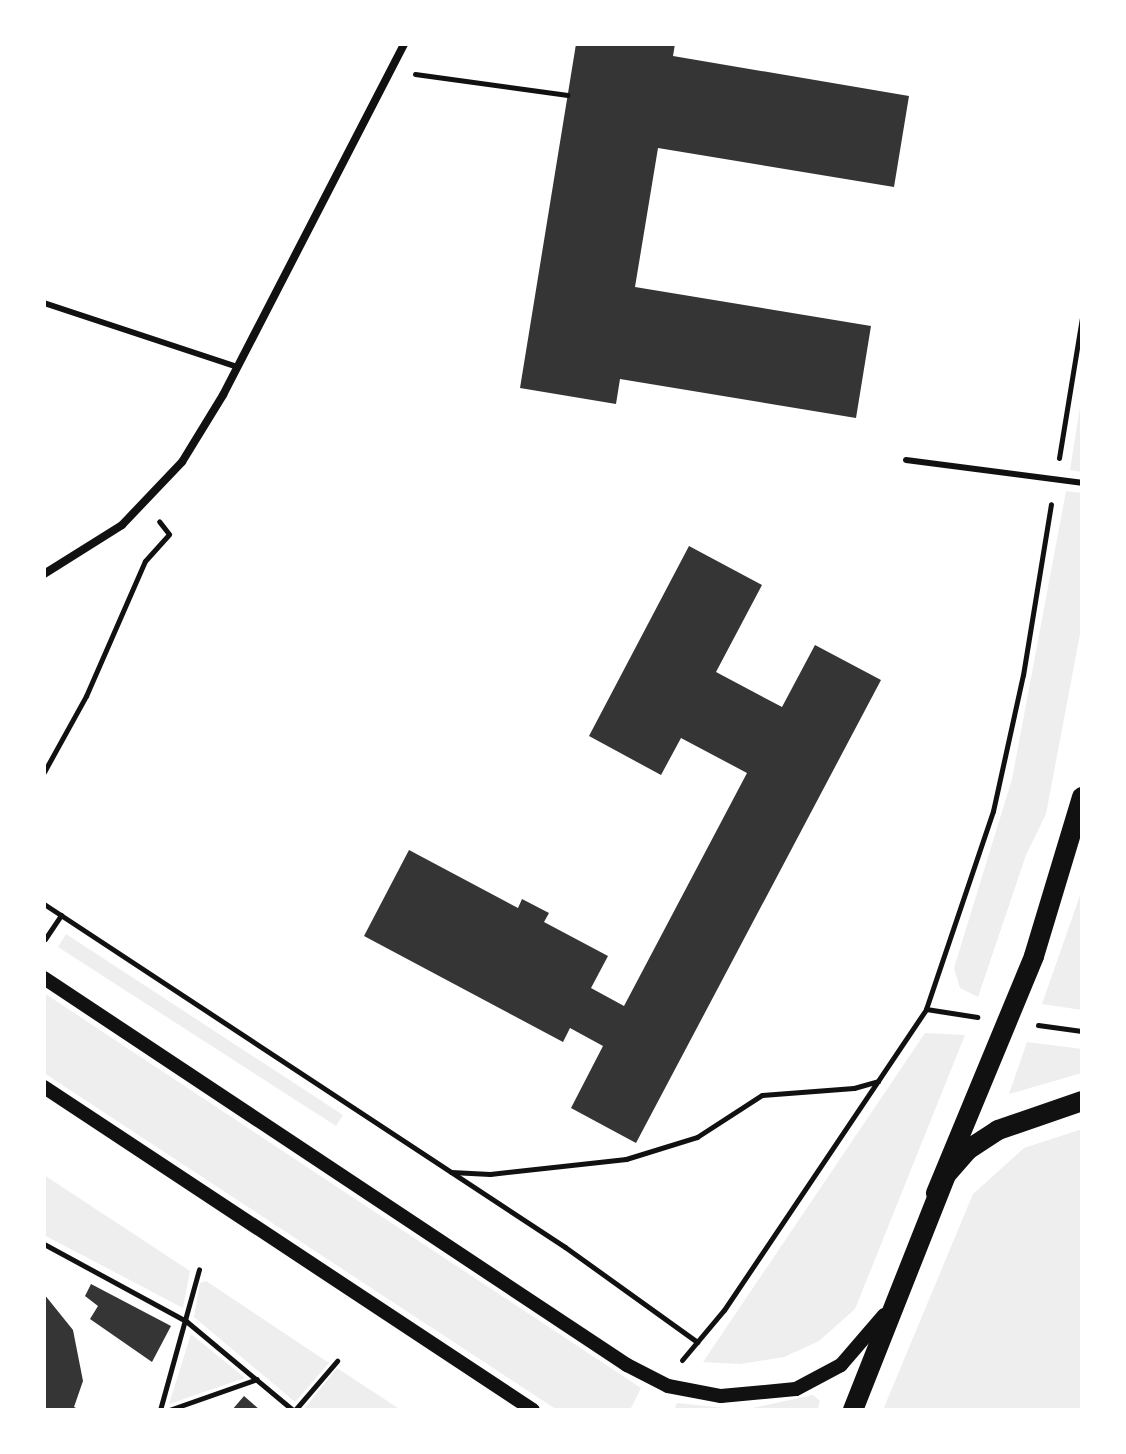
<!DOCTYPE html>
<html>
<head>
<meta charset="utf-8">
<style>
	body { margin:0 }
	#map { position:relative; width:1126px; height:1454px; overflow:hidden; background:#fff; font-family:"Exo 2",sans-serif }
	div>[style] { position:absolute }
	.green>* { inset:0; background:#eee }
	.building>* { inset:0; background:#353535 }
	.path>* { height:5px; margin:-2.5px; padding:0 2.5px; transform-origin:2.5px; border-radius:2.5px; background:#111 }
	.service>* { height:6px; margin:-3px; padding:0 3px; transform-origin:3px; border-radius:3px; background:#111 }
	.minor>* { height:8px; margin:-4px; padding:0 4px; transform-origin:4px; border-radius:4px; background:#111 }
	.tertiary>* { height:14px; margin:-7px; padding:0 7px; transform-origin:7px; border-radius:7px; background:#111 }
	.primary>* { height:20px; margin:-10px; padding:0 10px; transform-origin:10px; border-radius:10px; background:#111 }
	span { translate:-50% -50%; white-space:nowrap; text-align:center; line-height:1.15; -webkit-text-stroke:6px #fff; paint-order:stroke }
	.frame { position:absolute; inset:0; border:46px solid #fff; pointer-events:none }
</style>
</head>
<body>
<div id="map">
	<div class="green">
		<div style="clip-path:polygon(1082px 394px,1082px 472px,1070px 470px)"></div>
		<div style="clip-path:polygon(1066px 491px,1082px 493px,1081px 629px,1046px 814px,1026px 855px,978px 997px,960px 988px,954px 968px,1012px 779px)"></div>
		<div style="clip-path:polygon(1082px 889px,1082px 1010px,1042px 1004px,1077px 904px)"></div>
		<div style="clip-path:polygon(66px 934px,343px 1115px,336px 1126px,58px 947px)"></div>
		<div style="clip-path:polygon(44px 993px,641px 1388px,630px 1410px,557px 1410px,44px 1073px)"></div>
		<div style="clip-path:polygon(925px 1033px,965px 1035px,855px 1309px,819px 1341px,784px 1357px,740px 1364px,703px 1362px)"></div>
		<div style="clip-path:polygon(1027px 1042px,1082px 1049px,1082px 1073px,1009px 1094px)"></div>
		<div style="clip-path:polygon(1082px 1129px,1082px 1410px,883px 1410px,973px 1194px,1024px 1148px)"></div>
		<div style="clip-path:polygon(44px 1175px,190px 1271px,183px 1308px,44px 1235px)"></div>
		<div style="clip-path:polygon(206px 1281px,329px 1363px,295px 1402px,194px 1317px,200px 1283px)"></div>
		<div style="clip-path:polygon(191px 1334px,245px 1378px,169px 1404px)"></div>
		<div style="clip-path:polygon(337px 1368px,401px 1410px,303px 1410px)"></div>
		<div style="clip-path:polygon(813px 1395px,820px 1401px,817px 1410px,674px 1410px,677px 1403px,743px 1410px)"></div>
	</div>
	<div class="building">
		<div style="clip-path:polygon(576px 44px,675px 44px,673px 56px,909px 96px,894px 187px,658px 148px,635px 287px,871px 326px,856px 418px,620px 379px,616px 404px,520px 388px)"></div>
		<div style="clip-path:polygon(689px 546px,762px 585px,716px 672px,782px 707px,815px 645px,881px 680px,636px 1143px,571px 1108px,603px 1046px,570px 1028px,563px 1042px,364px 936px,409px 850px,518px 908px,522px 899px,549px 913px,544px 922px,608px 956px,591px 988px,624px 1006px,747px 773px,681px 738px,661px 775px,589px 736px)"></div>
		<div style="clip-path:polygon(91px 1284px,171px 1326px,152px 1362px,90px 1319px,98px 1306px,85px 1296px)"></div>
		<div style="clip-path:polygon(44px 1294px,73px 1330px,83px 1381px,74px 1407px,81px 1410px,44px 1410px)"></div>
		<div style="clip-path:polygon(244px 1396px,260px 1410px,232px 1410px)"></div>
	</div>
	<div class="path">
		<div style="left:415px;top:74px;width:154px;rotate:7.8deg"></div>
		<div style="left:1059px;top:458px;width:143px;rotate:-80.7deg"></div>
		<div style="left:44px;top:772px;width:87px;rotate:-61.1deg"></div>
		<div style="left:86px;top:696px;width:147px;rotate:-66.4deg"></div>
		<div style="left:145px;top:561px;width:36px;rotate:-48deg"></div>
		<div style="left:169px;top:534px;width:16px;rotate:-128deg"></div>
		<div style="left:44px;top:904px;width:624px;rotate:33.36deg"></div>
		<div style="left:565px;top:1247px;width:163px;rotate:35.7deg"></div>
		<div style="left:45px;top:939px;width:29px;rotate:-56deg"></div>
		<div style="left:926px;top:1009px;width:52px;rotate:8.9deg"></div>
		<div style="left:1038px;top:1025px;width:44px;rotate:7.8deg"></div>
		<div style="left:451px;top:1172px;width:39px;rotate:3deg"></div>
		<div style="left:490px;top:1174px;width:137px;rotate:-6.3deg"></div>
		<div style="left:626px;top:1159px;width:74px;rotate:-17.2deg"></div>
		<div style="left:697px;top:1137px;width:77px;rotate:-32.9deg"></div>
		<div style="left:762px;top:1095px;width:92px;rotate:-4.4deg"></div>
		<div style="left:854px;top:1088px;width:25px;rotate:-16deg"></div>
		<div style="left:44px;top:1244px;width:162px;rotate:28.5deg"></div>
		<div style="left:186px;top:1321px;width:139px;rotate:39.8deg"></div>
		<div style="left:682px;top:1360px;width:65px;rotate:-50deg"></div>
		<div style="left:724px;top:1310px;width:362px;rotate:-56.1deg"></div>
		<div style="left:926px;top:1009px;width:209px;rotate:-71.3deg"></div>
		<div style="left:993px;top:811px;width:139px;rotate:-77.6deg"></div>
		<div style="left:1023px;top:675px;width:173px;rotate:-80.7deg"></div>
		<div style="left:160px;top:1410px;width:146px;rotate:-74.5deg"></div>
		<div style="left:169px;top:1410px;width:93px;rotate:-19.4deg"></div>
		<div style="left:295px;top:1410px;width:65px;rotate:-49.4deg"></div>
	</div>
	<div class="service">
		<div style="left:44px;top:303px;width:203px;rotate:18.3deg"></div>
		<div style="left:906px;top:460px;width:177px;rotate:7.4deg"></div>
	</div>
	<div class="minor">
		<div style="left:44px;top:574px;width:92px;rotate:-32.1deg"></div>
		<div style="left:122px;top:525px;width:87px;rotate:-46.4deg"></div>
		<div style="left:182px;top:462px;width:79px;rotate:-58.5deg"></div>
		<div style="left:223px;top:395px;width:395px;rotate:-62.7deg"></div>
	</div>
	<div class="tertiary">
		<div style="left:44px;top:978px;width:700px;rotate:33.58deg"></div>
		<div style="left:627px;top:1365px;width:46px;rotate:27.1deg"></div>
		<div style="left:668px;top:1386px;width:54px;rotate:10.7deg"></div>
		<div style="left:721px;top:1396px;width:75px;rotate:-5.3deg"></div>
		<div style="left:796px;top:1389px;width:51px;rotate:-28.1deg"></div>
		<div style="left:841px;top:1365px;width:66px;rotate:-49.3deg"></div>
		<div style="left:44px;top:1087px;width:586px;rotate:33.45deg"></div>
	</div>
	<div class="primary">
		<div style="left:936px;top:1193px;width:256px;rotate:-67.5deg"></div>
		<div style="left:1034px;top:956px;width:166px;rotate:-73.2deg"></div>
		<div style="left:853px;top:1410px;width:253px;rotate:-68.4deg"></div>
		<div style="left:946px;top:1175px;width:35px;rotate:-49deg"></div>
		<div style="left:969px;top:1149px;width:35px;rotate:-33deg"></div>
		<div style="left:998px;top:1130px;width:89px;rotate:-19deg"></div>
	</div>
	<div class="frame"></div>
</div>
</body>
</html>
